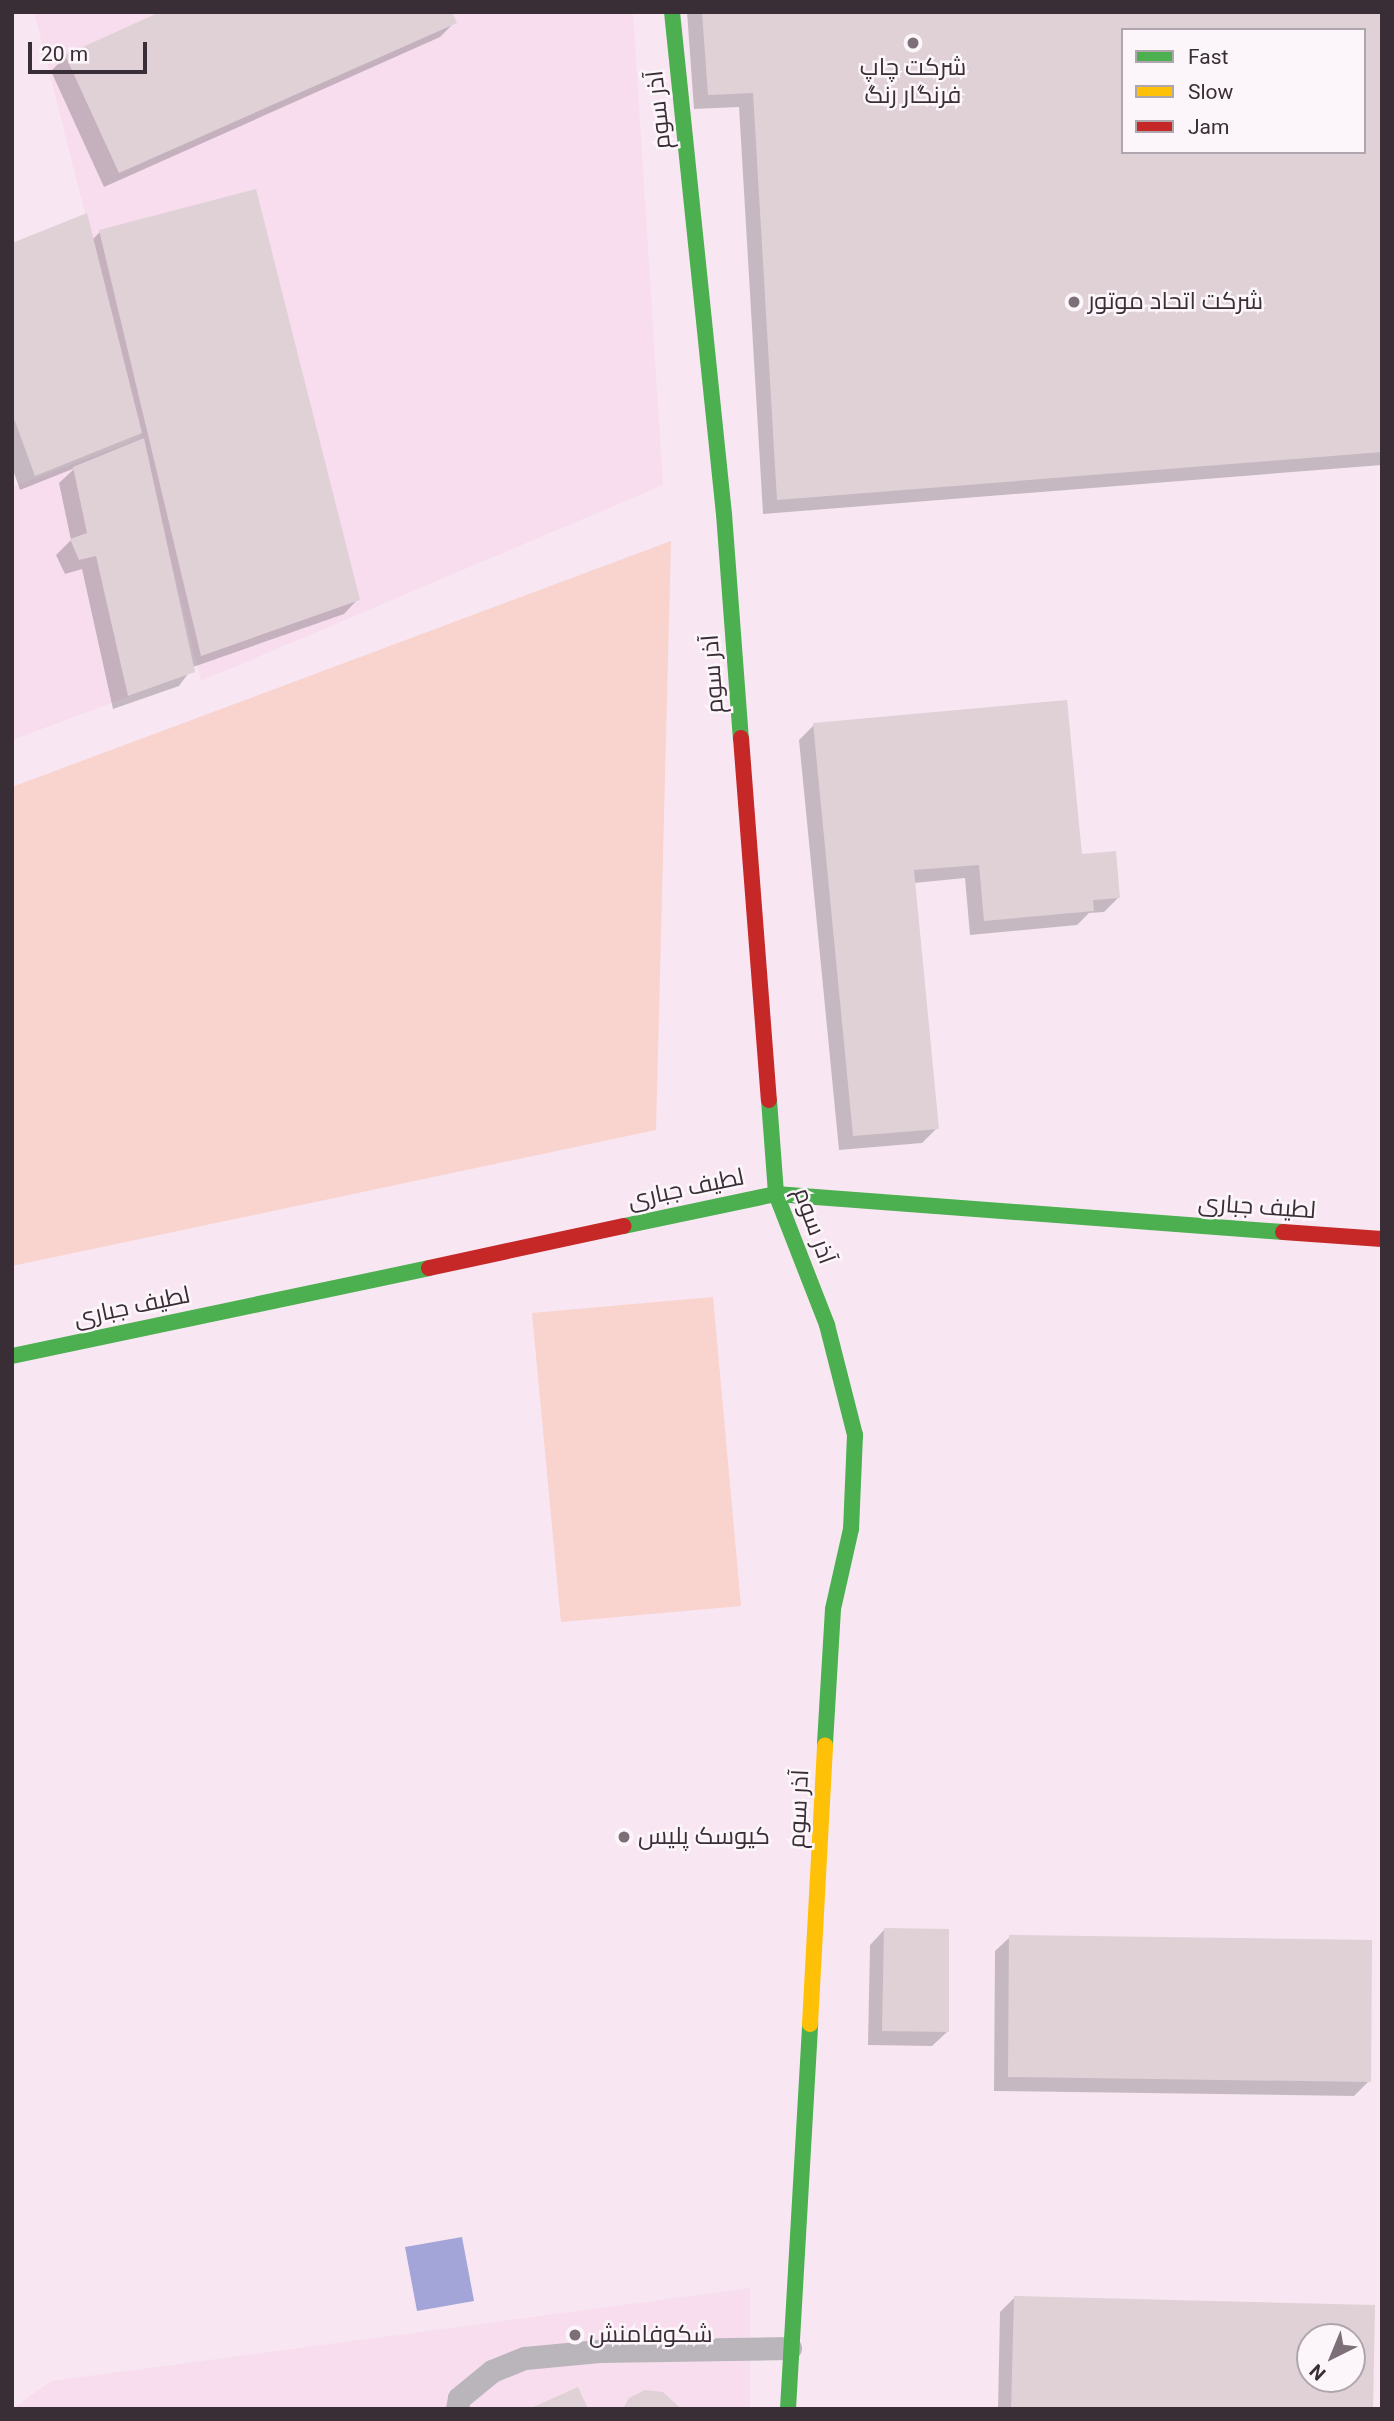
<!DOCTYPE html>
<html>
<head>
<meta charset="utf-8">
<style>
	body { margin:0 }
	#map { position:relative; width:1394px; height:2421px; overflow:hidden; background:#f8e7f2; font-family:Roboto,Cairo,sans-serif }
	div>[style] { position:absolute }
	.built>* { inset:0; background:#f7ddee }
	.green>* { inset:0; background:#f9d3cd }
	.water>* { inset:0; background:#a3a4d7 }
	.shadow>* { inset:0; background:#0003 }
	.building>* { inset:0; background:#dfd1d6 }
	.lane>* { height:23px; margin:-11.5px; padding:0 11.5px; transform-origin:11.5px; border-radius:11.5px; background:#b9b5ba }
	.fast>* { height:16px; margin:-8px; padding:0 8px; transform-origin:8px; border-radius:8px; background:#4caf50 }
	.slow>* { height:16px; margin:-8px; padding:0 8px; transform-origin:8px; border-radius:8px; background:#ffc107 }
	.jam>* { height:16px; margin:-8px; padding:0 8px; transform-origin:8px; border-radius:8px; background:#c62828 }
	.dots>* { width:19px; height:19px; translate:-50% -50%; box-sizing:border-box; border:4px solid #fcf6fa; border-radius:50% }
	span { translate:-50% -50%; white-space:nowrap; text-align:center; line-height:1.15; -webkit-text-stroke:5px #fcf6fa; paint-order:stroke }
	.poi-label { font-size:24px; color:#392e36 }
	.left { translate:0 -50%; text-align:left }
	.street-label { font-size:24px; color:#392e36 }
	.frame { position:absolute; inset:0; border:14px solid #392e36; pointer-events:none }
	.legend { position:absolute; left:1121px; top:28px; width:245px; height:126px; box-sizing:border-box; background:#fcf6fa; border:2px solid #aea6ac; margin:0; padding:9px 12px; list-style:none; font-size:21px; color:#392e36 }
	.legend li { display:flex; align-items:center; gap:14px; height:35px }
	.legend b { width:35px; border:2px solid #aea6ac }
	.north { position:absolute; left:1296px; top:2323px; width:70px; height:70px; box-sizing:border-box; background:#fcf6fa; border:2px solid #aea6ac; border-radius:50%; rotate:223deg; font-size:19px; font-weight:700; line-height:28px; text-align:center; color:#392e36 }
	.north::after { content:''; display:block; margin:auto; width:24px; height:32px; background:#7c6f78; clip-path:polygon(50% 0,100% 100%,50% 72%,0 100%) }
	.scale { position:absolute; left:28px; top:42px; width:119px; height:32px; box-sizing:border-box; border:4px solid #392e36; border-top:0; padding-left:9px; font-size:21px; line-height:24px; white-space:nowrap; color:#392e36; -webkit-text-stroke:5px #fcf6fa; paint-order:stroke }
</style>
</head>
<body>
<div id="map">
	<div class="built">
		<div style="clip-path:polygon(34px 12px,633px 12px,663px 485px,201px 681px,173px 569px,195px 672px,12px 740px,12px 487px,142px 438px)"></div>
		<div style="clip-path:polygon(750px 2288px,750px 2409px,12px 2409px,51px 2381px)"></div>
	</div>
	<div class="green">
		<div style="clip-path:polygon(671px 541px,656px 1130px,12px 1266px,12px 787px)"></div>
		<div style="clip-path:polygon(713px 1297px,741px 1606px,561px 1622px,532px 1313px)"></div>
	</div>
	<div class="water">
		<div style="clip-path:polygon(462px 2237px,474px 2301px,417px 2311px,405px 2247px)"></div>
	</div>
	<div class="shadow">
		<div style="clip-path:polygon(evenodd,687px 12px,1382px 12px,1382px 465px,763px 514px,739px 107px,694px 109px,687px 12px,1123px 30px,1364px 30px,1364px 152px,1123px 152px,1123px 30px)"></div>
		<div style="clip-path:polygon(455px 22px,440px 37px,104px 187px,51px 71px,66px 56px)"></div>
		<div style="clip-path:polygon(100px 232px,358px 599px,344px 614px,193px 667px,179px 686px,113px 709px,82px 569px,65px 574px,56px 555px,71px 540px,59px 483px,75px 468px,20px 490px,12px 467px,12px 245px,92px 240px)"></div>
		<div style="clip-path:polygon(814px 725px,1080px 856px,1119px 897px,1104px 912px,1089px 913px,1077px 925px,970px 935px,965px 878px,914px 883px,937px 1128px,922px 1143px,839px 1150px,799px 740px)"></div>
		<div style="clip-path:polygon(884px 1930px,947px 2032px,932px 2046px,868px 2045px,870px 1945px)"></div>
		<div style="clip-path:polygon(1010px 1937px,1369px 2081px,1354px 2096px,994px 2091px,995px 1951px)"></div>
		<div style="clip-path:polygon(evenodd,1014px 2298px,1373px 2306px,1371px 2409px,998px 2409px,1000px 2312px,1014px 2298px,1310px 2337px,1352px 2337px,1352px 2379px,1310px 2379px,1310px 2337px)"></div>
	</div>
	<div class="building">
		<div style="clip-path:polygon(160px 12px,452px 12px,457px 23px,119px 173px,65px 55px)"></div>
		<div style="clip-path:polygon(evenodd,702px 12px,1382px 12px,1382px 452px,777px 500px,753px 93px,708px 95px,702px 12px,1123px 30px,1364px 30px,1364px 152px,1123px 152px,1123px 30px)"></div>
		<div style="clip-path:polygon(256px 189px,360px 600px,201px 656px,99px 230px)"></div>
		<div style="clip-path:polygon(87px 213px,142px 433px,35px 476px,12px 413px,12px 243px)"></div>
		<div style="clip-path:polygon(144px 438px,195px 672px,128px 696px,96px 556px,79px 560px,70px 539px,87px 533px,73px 467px)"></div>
		<div style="clip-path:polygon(1067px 700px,1082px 854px,1116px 851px,1120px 898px,1093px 900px,1094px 911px,984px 921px,979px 865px,914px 870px,939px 1129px,853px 1136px,813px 723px)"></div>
		<div style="clip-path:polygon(884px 1928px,949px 1929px,949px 2032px,882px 2031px)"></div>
		<div style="clip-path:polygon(1009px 1935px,1372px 1940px,1371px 2082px,1008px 2077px)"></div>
		<div style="clip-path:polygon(evenodd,1014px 2296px,1375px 2305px,1373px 2409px,1011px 2409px,1014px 2296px,1310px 2337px,1352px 2337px,1352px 2379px,1310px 2379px,1310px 2337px)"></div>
		<div style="clip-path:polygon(578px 2387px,588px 2409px,529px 2409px)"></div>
		<div style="clip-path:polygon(645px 2390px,663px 2392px,681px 2409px,623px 2409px,629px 2398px)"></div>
	</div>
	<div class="lane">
		<div style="left:457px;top:2409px;width:11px;rotate:-80deg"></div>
		<div style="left:459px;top:2398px;width:43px;rotate:-39.3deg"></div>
		<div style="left:492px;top:2371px;width:35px;rotate:-22deg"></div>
		<div style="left:525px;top:2358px;width:74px;rotate:-5.4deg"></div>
		<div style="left:599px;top:2351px;width:191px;rotate:-0.9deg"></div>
	</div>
	<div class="fast">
		<div style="left:672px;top:12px;width:505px;rotate:84.09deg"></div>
		<div style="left:724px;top:514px;width:225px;rotate:85.7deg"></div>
		<div style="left:769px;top:1100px;width:94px;rotate:85.7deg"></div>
		<div style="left:776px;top:1194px;width:141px;rotate:68.7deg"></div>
		<div style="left:827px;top:1325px;width:114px;rotate:75.7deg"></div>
		<div style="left:855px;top:1435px;width:94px;rotate:92.4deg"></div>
		<div style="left:851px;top:1529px;width:82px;rotate:102.7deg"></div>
		<div style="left:833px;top:1609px;width:136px;rotate:93.4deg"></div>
		<div style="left:624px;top:1226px;width:155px;rotate:-11.9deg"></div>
		<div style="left:776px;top:1194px;width:508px;rotate:4.29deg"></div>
		<div style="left:12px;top:1356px;width:426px;rotate:-11.9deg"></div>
		<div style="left:788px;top:2409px;width:386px;rotate:-86.7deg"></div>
	</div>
	<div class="slow">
		<div style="left:810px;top:2024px;width:279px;rotate:-86.9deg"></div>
	</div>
	<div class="jam">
		<div style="left:741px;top:738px;width:363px;rotate:85.6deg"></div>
		<div style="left:1283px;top:1232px;width:99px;rotate:4deg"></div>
		<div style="left:429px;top:1268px;width:199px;rotate:-12.2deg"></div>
	</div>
	<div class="dots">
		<div style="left:913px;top:43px;background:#7c6f78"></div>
		<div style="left:1074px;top:302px;background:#7c6f78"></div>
		<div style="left:624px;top:1837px;background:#7c6f78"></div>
		<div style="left:575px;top:2335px;background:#7c6f78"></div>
	</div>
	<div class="poi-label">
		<span style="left:913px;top:82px">شرکت چاپ<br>فرنگار رنگ</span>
		<span class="left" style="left:1088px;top:302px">شرکت اتحاد موتور</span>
		<span class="left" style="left:638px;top:1837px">کیوسک پلیس</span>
		<span class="left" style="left:589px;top:2335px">شکوفامنش</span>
	</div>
	<div class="street-label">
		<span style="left:659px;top:110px;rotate:-96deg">آذر سوم</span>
		<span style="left:713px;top:674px;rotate:-94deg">آذر سوم</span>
		<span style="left:686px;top:1189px;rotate:-12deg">لطیف جباری</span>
		<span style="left:1257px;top:1207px;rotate:4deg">لطیف جباری</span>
		<span style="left:814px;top:1226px;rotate:70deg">آذر سوم</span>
		<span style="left:132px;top:1307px;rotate:-12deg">لطیف جباری</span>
		<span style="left:799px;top:1809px;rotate:-87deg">آذر سوم</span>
	</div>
	<div class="frame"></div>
	<ul class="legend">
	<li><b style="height:9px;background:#4caf50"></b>Fast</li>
	<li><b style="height:9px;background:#ffc107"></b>Slow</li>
	<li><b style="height:9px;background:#c62828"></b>Jam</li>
	</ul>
	<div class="north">N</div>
	<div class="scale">20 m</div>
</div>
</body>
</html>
